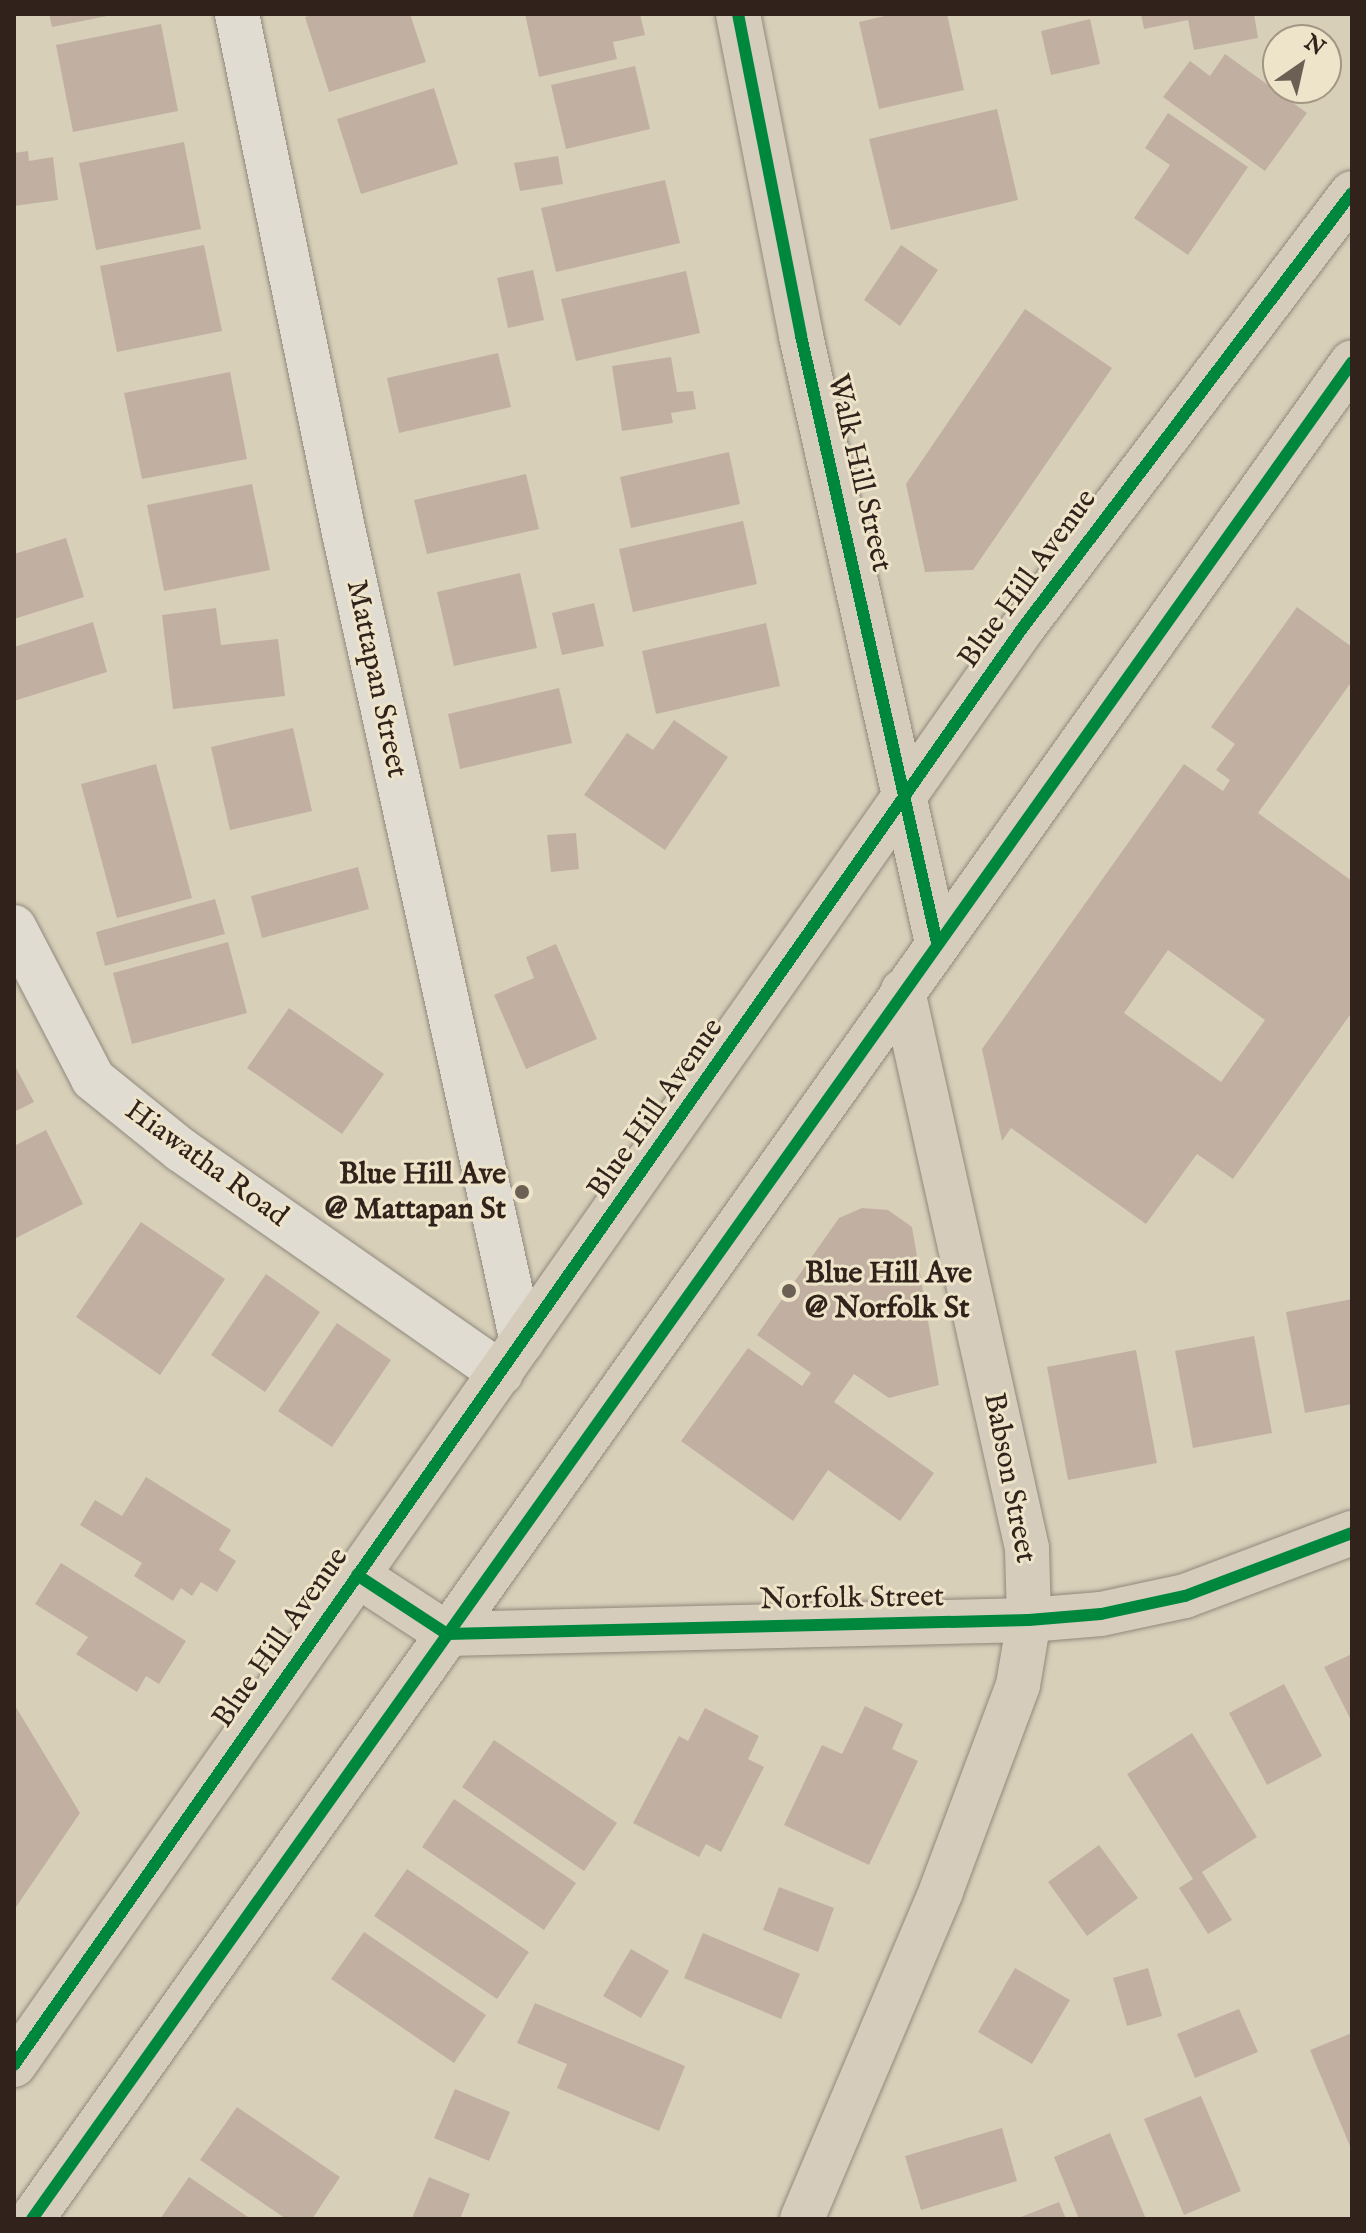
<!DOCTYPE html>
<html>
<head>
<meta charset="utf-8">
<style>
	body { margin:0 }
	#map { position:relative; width:1366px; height:2233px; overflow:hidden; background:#d8cfb9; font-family:"IM FELL English",serif }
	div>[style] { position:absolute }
	.building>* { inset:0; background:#c1b0a1 }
	.roads { filter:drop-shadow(0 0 2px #90897c) drop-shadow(0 0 2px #90897c) }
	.minor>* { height:44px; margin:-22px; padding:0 22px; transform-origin:22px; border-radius:22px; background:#e0dcd1 }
	.major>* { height:44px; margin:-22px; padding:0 22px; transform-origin:22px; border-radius:22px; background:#d5ccbc }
	.highway>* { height:44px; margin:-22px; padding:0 22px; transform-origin:22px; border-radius:22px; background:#d5ccbc }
	.cycleway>* { height:12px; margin:-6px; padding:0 6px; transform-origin:6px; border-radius:6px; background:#00873e }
	.dots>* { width:22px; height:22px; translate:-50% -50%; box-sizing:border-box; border:4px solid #eee4c9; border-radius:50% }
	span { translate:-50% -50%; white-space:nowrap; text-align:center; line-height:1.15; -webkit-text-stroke:6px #eee4c9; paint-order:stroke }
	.street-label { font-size:30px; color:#32221c }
	.poi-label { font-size:30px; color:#32221c; font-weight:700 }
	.right { translate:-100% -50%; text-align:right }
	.left { translate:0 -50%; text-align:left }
	.frame { position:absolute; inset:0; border:16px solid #32221c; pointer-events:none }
	.north { position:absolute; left:1262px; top:24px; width:80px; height:80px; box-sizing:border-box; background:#eee4c9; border:2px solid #a39684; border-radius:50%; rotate:34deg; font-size:22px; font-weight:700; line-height:32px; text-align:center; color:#32221c }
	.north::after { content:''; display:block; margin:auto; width:28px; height:36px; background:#6c5f53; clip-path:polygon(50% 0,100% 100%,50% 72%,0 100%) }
</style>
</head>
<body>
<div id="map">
	<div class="building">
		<div style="clip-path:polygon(49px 14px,112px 14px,112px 15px,52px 27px)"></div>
		<div style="clip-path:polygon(314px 14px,410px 14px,426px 62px,329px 92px,305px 17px)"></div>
		<div style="clip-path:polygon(525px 14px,640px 14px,645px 35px,613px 42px,617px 59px,539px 77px)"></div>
		<div style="clip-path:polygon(893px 14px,947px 14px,964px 90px,879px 109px,859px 22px)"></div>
		<div style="clip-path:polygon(1141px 14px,1254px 14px,1258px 38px,1194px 50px,1188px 20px,1144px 29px)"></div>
		<div style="clip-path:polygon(1090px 19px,1100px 64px,1051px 75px,1041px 31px)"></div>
		<div style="clip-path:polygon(161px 24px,178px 111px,73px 132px,56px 45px)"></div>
		<div style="clip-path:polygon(1225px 54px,1307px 113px,1265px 171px,1163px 97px,1190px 61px,1210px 76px)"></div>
		<div style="clip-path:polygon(635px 66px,650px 129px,566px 149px,551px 85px)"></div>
		<div style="clip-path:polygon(434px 88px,458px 164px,361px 194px,337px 119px)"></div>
		<div style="clip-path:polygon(997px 109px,1018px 200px,891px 230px,869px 139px)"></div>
		<div style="clip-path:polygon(1168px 113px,1248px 167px,1188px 255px,1134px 218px,1170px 165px,1145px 148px)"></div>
		<div style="clip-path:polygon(184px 142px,201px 229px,96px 250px,79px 163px)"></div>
		<div style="clip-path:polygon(28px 151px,29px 161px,53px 157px,58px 200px,14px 206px,14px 153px)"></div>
		<div style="clip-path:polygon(558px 156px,563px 184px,520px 191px,514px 163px)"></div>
		<div style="clip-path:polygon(665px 180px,680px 243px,556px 272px,541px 208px)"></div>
		<div style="clip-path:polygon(204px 245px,222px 331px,117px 352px,100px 266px)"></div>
		<div style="clip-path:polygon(901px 245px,938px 270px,900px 326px,864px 300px)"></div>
		<div style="clip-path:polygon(533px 270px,544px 320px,508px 328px,497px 278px)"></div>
		<div style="clip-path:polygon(686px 271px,700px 333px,576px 361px,561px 299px)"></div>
		<div style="clip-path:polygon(1025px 309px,1112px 368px,973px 570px,925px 572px,906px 484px)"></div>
		<div style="clip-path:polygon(498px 353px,511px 407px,399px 433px,387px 378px)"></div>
		<div style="clip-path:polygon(671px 357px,677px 392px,693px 391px,696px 409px,671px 413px,673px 423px,622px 431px,612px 366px)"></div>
		<div style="clip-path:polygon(230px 372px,247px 459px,142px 479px,124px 393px)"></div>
		<div style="clip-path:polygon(729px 452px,740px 504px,631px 528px,620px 477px)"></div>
		<div style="clip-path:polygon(526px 474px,539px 529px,427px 554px,414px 500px)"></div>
		<div style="clip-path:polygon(252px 484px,270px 570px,164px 591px,147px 505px)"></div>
		<div style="clip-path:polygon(743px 521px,757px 584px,633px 612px,619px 549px)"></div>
		<div style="clip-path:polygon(66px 538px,84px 597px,14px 619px,14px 554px)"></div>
		<div style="clip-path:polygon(520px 573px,537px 648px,454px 666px,437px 592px)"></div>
		<div style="clip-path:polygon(594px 603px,604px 646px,562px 655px,552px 613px)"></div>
		<div style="clip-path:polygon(evenodd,1297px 607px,1352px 647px,1352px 681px,1258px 813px,1352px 881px,1352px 1012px,1233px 1179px,1197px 1154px,1146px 1224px,1011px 1128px,1002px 1141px,982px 1049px,1184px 764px,1223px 791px,1230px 780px,1216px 770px,1235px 744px,1211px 727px,1297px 607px,1168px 950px,1265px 1020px,1221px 1082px,1124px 1013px,1168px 950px)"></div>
		<div style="clip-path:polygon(216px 608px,221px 645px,278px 639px,285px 696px,173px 709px,162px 615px)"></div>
		<div style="clip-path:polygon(93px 622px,107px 672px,14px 701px,14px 647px)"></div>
		<div style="clip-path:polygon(766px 623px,780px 686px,656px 714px,642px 651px)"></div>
		<div style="clip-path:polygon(559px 688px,572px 743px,460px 769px,448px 714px)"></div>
		<div style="clip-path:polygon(674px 720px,728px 757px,665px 850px,584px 795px,627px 733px,653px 750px)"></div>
		<div style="clip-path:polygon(293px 728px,312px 811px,230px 830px,211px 747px)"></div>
		<div style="clip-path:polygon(156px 764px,192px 898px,117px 918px,81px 784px)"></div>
		<div style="clip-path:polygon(576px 833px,579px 869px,551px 872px,547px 835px)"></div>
		<div style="clip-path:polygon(358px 867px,369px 909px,262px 938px,251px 896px)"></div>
		<div style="clip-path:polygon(215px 899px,225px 934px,105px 966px,96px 932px)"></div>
		<div style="clip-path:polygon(228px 942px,247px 1013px,132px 1044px,113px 973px)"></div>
		<div style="clip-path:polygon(556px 944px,597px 1039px,526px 1069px,494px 995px,534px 978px,526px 957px)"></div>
		<div style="clip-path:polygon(289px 1008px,384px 1074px,342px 1134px,247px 1068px)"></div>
		<div style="clip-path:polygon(14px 1064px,34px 1102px,14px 1112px)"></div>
		<div style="clip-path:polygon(46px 1130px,83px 1204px,14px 1239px,14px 1146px)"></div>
		<div style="clip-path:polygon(862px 1208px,888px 1210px,912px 1227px,939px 1385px,889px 1398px,854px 1374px,834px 1402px,934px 1473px,900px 1521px,828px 1470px,793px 1521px,681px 1441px,748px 1348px,802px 1386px,811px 1373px,757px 1335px,839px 1218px)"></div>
		<div style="clip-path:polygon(141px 1222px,225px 1279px,160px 1375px,76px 1317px)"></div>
		<div style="clip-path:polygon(266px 1274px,320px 1312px,265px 1392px,211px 1355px)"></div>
		<div style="clip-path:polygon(1352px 1299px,1352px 1404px,1305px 1413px,1286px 1312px)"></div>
		<div style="clip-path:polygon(337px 1323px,391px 1360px,332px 1447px,278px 1411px)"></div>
		<div style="clip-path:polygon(1254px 1336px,1272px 1433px,1193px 1448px,1175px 1351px)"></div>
		<div style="clip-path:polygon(1136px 1350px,1157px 1463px,1068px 1480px,1047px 1367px)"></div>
		<div style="clip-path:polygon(146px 1477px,231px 1530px,219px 1550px,236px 1561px,217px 1592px,201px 1582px,192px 1596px,181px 1588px,173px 1601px,134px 1576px,142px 1563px,80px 1525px,95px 1500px,122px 1516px)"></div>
		<div style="clip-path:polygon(61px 1563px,186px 1641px,159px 1684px,146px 1676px,137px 1692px,76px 1654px,88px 1637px,35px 1604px)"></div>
		<div style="clip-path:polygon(1352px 1654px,1352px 1722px,1324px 1667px)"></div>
		<div style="clip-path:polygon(1284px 1684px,1322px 1756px,1267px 1785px,1229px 1713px)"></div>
		<div style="clip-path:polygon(14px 1704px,80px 1813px,14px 1910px)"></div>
		<div style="clip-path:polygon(865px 1706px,903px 1724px,892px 1749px,918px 1761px,869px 1865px,784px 1825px,822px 1745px,842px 1754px)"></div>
		<div style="clip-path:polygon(705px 1708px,759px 1736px,748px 1759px,764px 1767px,721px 1852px,706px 1844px,699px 1857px,633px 1823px,679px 1736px,688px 1741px)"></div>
		<div style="clip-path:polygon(1192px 1733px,1257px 1837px,1202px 1872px,1232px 1920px,1208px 1934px,1179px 1888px,1193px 1879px,1127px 1774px)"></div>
		<div style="clip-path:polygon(494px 1740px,617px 1823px,584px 1871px,462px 1787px)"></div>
		<div style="clip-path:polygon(454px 1799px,576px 1883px,544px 1930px,422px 1847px)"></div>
		<div style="clip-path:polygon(1099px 1845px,1138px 1898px,1087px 1936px,1048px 1882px)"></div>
		<div style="clip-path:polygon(407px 1869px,529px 1952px,497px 1999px,374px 1916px)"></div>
		<div style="clip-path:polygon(779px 1887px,834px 1908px,818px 1952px,763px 1930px)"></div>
		<div style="clip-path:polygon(364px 1932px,486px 2015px,454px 2063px,331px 1979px)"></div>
		<div style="clip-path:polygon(703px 1933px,800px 1974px,781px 2019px,684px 1978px)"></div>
		<div style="clip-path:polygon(631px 1949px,669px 1971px,641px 2018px,603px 1996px)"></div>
		<div style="clip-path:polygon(1015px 1968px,1070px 2000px,1032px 2064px,978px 2032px)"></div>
		<div style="clip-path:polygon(1148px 1968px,1162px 2016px,1127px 2026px,1113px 1978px)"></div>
		<div style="clip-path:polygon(535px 2003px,685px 2066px,659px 2131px,557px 2088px,567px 2064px,517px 2043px)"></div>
		<div style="clip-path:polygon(1239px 2009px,1258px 2052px,1195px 2078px,1177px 2034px)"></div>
		<div style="clip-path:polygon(1352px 2033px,1352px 2151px,1310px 2050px)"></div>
		<div style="clip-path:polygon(455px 2089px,510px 2112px,489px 2161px,434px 2138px)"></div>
		<div style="clip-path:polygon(1201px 2096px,1241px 2191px,1184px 2215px,1144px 2119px)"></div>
		<div style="clip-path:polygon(237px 2107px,340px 2177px,312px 2219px,286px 2219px,200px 2160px)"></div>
		<div style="clip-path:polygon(1002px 2128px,1017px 2181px,921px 2210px,905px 2156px)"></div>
		<div style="clip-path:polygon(1110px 2133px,1146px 2219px,1079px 2219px,1054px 2157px)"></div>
		<div style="clip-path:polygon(189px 2177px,251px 2219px,160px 2219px)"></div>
		<div style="clip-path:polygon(429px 2177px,470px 2194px,460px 2219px,412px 2218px)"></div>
		<div style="clip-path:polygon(1059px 2202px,1066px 2219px,1016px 2219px)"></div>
	</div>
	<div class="roads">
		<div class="minor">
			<div style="left:237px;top:14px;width:530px;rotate:78.35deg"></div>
			<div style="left:344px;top:533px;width:828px;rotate:77.59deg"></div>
			<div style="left:14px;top:927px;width:171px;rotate:62.5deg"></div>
			<div style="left:93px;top:1079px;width:113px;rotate:38.9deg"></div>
			<div style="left:181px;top:1150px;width:390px;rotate:34.9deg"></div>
		</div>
		<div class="major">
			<div style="left:738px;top:14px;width:328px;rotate:78.9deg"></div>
			<div style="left:801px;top:336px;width:622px;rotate:77.37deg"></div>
			<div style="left:357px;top:1575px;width:108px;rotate:33.2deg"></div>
			<div style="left:447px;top:1634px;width:582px;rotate:-1.38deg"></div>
			<div style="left:1029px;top:1620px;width:72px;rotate:-4.8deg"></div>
			<div style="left:1101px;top:1614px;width:86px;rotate:-12.1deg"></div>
			<div style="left:1185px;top:1596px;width:178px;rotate:-20.7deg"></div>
			<div style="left:802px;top:2219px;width:356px;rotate:-67deg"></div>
			<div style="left:941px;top:1891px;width:220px;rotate:-69.5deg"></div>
			<div style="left:1018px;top:1685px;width:66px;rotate:-80.4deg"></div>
			<div style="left:1029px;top:1620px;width:72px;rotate:-91.6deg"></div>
			<div style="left:1027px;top:1548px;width:571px;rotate:-102.55deg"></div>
		</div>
		<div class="highway">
			<div style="left:14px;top:2065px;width:1758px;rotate:-54.94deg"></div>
			<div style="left:1024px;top:626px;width:543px;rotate:-52.86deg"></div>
			<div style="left:32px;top:2219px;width:2278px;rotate:-54.59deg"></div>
		</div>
	</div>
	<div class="cycleway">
		<div style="left:738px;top:14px;width:328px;rotate:78.9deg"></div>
		<div style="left:801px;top:336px;width:622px;rotate:77.37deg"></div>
		<div style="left:357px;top:1575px;width:108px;rotate:33.2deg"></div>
		<div style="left:447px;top:1634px;width:582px;rotate:-1.38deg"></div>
		<div style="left:1029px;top:1620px;width:72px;rotate:-4.8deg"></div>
		<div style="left:1101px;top:1614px;width:86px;rotate:-12.1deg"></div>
		<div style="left:1185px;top:1596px;width:178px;rotate:-20.7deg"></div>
		<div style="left:14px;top:2065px;width:1758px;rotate:-54.94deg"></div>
		<div style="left:1024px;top:626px;width:543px;rotate:-52.86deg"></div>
		<div style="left:32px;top:2219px;width:2278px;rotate:-54.59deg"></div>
	</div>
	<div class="dots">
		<div style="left:522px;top:1192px;background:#6c5f53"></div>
		<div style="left:789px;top:1291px;background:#6c5f53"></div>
	</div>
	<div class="street-label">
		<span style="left:859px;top:473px;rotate:77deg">Walk Hill Street</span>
		<span style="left:1028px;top:579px;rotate:-54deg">Blue Hill Avenue</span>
		<span style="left:376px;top:679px;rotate:78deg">Mattapan Street</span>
		<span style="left:656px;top:1109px;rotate:-55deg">Blue Hill Avenue</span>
		<span style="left:206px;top:1164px;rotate:36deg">Hiawatha Road</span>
		<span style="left:1009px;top:1478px;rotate:79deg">Babson Street</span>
		<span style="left:852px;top:1599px;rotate:-1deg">Norfolk Street</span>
		<span style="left:281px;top:1638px;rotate:-55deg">Blue Hill Avenue</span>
	</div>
	<div class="poi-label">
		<span class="right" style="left:506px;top:1192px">Blue Hill Ave<br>@ Mattapan St</span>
		<span class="left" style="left:805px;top:1291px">Blue Hill Ave<br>@ Norfolk St</span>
	</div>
	<div class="frame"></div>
	<div class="north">N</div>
</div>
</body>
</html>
